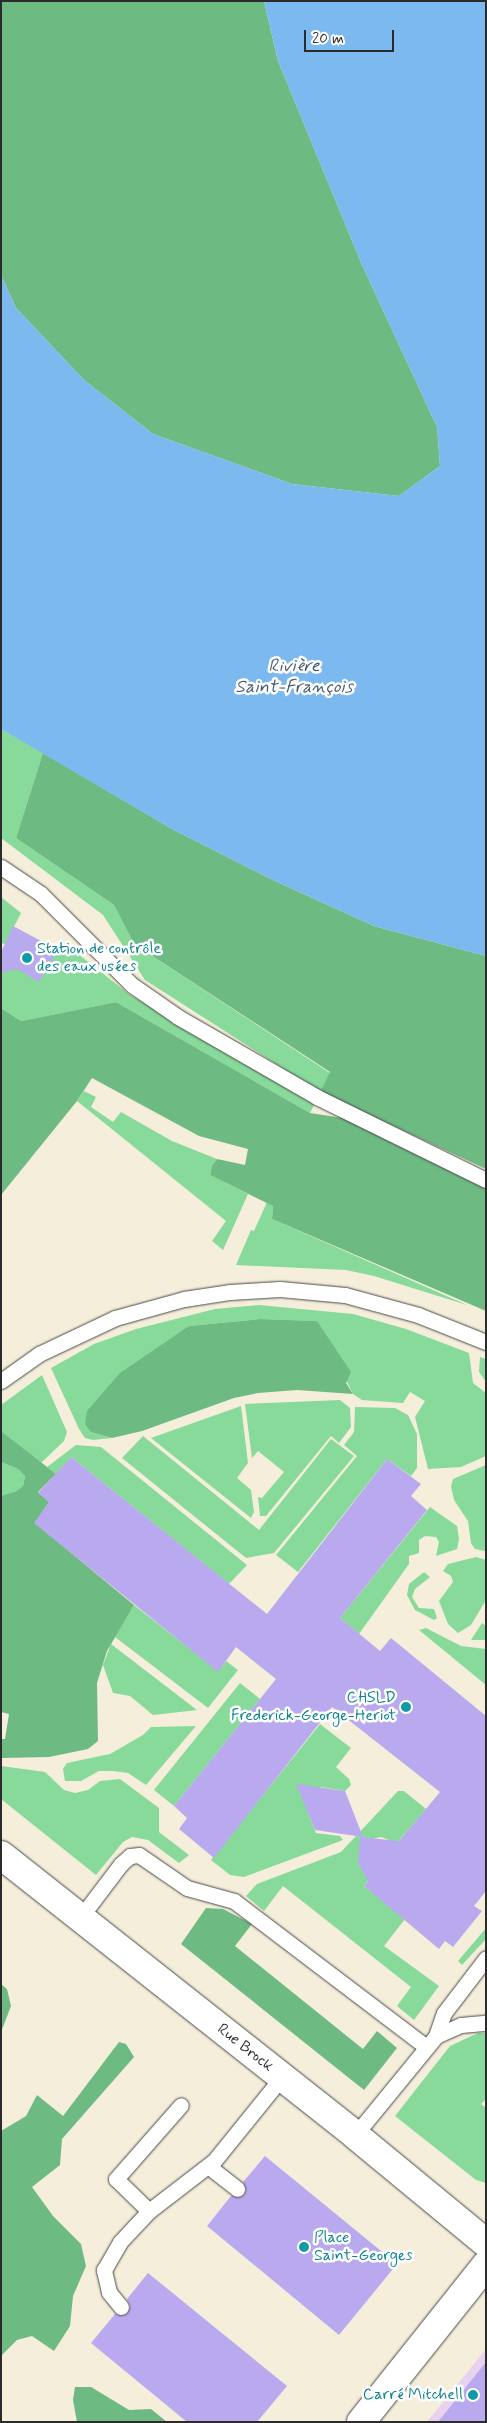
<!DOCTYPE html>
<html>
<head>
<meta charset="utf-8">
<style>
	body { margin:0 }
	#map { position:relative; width:487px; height:2423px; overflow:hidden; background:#f5eedb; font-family:Mynerve,sans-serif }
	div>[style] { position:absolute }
	.built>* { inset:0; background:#e8d2ee }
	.green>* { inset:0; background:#88da9b }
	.forest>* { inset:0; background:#6eba83 }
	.water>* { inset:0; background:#7bb9ee }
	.building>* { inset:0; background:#b9aaef }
	.roads { filter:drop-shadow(0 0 1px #494845) drop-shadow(0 0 1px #494845) }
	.service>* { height:15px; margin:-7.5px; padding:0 7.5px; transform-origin:7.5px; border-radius:7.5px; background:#fff }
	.tertiary>* { height:28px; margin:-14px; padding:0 14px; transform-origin:14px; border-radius:14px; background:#fff }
	.primary>* { height:28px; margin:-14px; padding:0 14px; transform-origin:14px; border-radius:14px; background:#fff }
	.dots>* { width:14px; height:14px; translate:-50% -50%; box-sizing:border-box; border:2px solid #fff; border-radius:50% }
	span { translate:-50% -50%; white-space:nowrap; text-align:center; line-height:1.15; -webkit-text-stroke:5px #fff; paint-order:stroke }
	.culture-label { font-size:16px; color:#0d838f }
	.left { translate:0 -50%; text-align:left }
	.right { translate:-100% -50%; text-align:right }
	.street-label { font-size:16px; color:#2b2b2b }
	.water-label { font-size:18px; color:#475d6f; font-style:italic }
	.frame { position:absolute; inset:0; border:2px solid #2b2b2b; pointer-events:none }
	.scale { position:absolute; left:304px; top:30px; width:90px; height:22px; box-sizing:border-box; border:2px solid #2b2b2b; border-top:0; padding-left:6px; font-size:15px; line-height:18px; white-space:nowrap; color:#2b2b2b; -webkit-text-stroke:4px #fff; paint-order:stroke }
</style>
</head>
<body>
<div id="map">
	<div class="built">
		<div style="clip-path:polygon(486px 2349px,486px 2422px,427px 2422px)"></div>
	</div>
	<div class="green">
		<div style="clip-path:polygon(1px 729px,43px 753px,16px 838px,114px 905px,134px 944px,330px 1073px,320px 1092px,145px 980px,103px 915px,1px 838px)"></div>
		<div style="clip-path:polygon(1px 897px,21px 913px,5px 944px,1px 943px)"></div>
		<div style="clip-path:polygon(63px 942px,130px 995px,315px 1103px,310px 1113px,116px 1002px,21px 1021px,1px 1008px,1px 973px,58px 950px)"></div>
		<div style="clip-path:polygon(84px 1091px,96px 1097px,91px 1107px,113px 1122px,121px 1112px,172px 1141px,217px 1159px,212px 1165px,210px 1175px,248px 1194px,223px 1250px,212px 1241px,226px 1221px,77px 1101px)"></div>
		<div style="clip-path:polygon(267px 1202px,273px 1206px,272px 1219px,467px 1305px,374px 1276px,346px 1270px,236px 1265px,251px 1230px,254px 1231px)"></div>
		<div style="clip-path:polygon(259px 1305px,353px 1314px,406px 1329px,469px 1353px,473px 1383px,486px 1393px,486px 1456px,461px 1467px,428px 1469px,415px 1417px,425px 1401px,410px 1392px,403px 1403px,362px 1400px,353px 1394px,317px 1321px,260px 1319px,189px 1326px,91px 1432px,112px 1438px,93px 1440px,85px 1438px,79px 1429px,51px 1368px,94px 1344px,136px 1329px,215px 1309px)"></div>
		<div style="clip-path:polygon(480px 1357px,486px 1359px,486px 1382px,479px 1372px)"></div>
		<div style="clip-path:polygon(42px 1375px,67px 1432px,64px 1441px,41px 1463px,1px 1431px,1px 1405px)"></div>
		<div style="clip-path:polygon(340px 1400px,350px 1408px,351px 1427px,339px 1443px,331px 1436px,266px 1516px,260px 1516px,258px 1497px,262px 1498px,284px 1472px,258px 1451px,252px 1458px,245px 1404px)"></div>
		<div style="clip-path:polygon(241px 1406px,248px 1463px,237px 1478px,251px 1490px,254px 1512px,251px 1518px,151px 1438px)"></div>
		<div style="clip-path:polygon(355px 1407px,395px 1408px,408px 1415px,417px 1434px,417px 1468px,411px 1476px,387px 1459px,298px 1572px,276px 1555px,357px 1456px,344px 1445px,354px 1432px)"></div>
		<div style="clip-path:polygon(143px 1436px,259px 1530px,331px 1439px,354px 1456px,274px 1553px,246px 1558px,122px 1458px)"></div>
		<div style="clip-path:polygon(76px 1445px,101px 1447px,247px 1565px,229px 1584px,71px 1457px,56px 1474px,47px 1467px)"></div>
		<div style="clip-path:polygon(1px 1462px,18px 1469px,25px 1476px,23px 1486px,15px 1493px,2px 1497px)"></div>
		<div style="clip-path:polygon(486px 1465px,486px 1549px,485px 1551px,475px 1549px,471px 1543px,468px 1521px,454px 1500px,451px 1486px,453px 1479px)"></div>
		<div style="clip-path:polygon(430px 1507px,457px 1526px,459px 1539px,457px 1549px,436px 1556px,439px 1542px,436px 1537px,425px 1536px,419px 1540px,419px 1553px,409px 1556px,409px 1564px,359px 1634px,340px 1618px)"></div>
		<div style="clip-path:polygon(476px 1557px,486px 1560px,486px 1600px,471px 1625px,458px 1633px,448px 1624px,439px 1601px,453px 1582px,451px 1576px,443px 1571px,448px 1564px)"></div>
		<div style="clip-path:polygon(424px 1572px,430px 1577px,415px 1589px,412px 1597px,419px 1608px,434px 1609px,437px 1618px,434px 1620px,415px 1610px,407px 1595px,409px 1584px)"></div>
		<div style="clip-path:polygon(134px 1605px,218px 1671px,226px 1661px,238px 1670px,208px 1708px,115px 1637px)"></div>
		<div style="clip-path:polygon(482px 1623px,486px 1626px,486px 1640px,471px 1640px)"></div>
		<div style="clip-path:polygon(426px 1628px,461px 1646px,486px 1649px,486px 1685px,419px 1630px)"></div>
		<div style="clip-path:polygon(111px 1644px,197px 1710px,153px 1715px,130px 1696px,113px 1693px,103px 1665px)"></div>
		<div style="clip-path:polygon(240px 1683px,260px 1699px,174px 1806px,154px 1790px)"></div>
		<div style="clip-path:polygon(320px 1724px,351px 1748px,336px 1767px,349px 1779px,351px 1785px,345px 1791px,321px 1787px,306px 1808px,316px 1833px,340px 1836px,343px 1840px,244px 1877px,230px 1875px,211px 1860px)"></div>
		<div style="clip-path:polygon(196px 1726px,146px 1785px,128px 1773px,113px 1771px,99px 1771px,81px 1781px,65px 1781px,63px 1769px,67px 1763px,110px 1754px,143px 1735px,151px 1727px)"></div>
		<div style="clip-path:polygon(1px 1766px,45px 1772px,64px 1790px,75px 1793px,88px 1790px,100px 1781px,120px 1779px,159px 1808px,159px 1832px,189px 1855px,179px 1863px,148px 1840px,132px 1837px,123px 1842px,96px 1875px,1px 1799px)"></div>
		<div style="clip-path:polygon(398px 1791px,404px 1791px,426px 1809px,397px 1843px,381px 1837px,367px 1840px,358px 1863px,369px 1879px,364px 1886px,405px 1919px,384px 1946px,439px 1986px,414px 2020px,397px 2006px,411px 1987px,283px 1886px,264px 1911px,246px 1896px,257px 1884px,341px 1852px)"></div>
		<div style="clip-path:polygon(486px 1928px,486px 1939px,462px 1965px,458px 1961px)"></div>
		<div style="clip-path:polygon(478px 2033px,486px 2033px,486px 2099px,481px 2104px,486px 2108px,486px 2183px,476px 2180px,395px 2116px,450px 2046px)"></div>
	</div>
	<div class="forest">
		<div style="clip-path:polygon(1px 1px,264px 1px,278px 61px,362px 265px,437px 427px,440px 466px,399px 496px,292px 484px,153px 434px,84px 380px,16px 308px,1px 275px)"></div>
		<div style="clip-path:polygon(43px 753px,172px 829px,275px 881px,374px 926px,486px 956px,486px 1169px,320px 1092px,330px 1072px,134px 944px,114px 905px,16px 838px)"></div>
		<div style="clip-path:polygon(116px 1002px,310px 1113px,343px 1118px,486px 1187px,486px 1311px,272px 1219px,273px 1206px,210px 1175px,212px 1165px,217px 1159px,245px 1165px,248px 1149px,199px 1136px,92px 1078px,77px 1101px,1px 1195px,1px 1008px,21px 1021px)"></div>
		<div style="clip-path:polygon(260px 1319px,317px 1321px,351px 1372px,346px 1383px,353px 1394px,297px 1390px,258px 1393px,234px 1398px,142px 1431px,112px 1438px,91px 1432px,85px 1424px,87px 1411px,120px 1373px,189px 1326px)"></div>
		<div style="clip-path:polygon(1px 1431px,56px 1474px,38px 1492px,49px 1502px,35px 1523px,134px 1605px,107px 1651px,97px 1683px,98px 1741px,88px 1749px,49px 1757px,1px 1758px,1px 1739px,5px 1739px,9px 1714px,1px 1712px,1px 1496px,15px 1492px,23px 1486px,25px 1476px,18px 1469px,1px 1462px)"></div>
		<div style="clip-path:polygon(206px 1908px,223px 1909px,252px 1924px,235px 1946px,363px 2049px,377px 2031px,397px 2048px,364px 2090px,181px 1944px)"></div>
		<div style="clip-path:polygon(1px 1984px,7px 1989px,11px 2006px,1px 2032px)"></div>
		<div style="clip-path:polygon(119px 2042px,126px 2044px,134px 2057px,62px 2139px,60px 2165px,32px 2187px,53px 2216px,81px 2244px,86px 2266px,73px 2296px,70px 2326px,54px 2351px,32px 2336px,17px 2340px,1px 2356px,1px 2131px,26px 2116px,37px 2095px,63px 2116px)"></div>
		<div style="clip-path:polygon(75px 2387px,91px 2387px,129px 2410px,151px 2409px,167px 2422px,77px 2422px,73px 2400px)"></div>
	</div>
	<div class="water">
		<div style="clip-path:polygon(264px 1px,486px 1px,486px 956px,374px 926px,275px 881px,172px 829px,1px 729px,1px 275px,16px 308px,84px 380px,153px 434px,292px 484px,399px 496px,440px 466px,437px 427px,362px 265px,278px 61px)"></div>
	</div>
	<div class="building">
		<div style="clip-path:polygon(13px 926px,58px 950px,39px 982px,17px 969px,1px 973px,1px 952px)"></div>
		<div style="clip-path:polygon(71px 1457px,267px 1614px,387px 1459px,421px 1484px,411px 1496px,427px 1510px,340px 1618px,380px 1651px,391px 1638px,486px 1716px,486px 1891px,474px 1906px,482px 1911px,453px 1947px,445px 1941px,439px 1949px,364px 1886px,368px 1881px,358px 1863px,360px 1837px,399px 1841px,440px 1792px,332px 1707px,214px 1858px,179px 1829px,187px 1818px,174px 1806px,276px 1679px,236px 1647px,218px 1672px,34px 1523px,49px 1502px,38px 1493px)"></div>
		<div style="clip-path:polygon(296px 1784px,345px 1791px,363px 1837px,315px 1830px)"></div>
		<div style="clip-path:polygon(265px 2156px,397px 2264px,339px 2335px,207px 2226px,231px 2196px,244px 2195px,246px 2190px,243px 2182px)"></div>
		<div style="clip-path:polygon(148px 2273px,287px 2386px,257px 2422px,187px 2422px,91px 2343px,115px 2314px,127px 2314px,130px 2306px,127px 2299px)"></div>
		<div style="clip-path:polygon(486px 2362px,486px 2422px,438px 2422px)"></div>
	</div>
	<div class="roads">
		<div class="service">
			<div style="left:1px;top:867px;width:48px;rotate:34deg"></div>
			<div style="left:41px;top:894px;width:129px;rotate:45deg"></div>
			<div style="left:132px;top:985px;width:56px;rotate:34.8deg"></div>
			<div style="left:178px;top:1017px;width:160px;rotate:29.9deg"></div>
			<div style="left:317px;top:1097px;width:188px;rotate:26.2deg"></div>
			<div style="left:1px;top:1381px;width:47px;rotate:-35.4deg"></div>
			<div style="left:39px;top:1354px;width:84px;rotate:-25.3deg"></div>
			<div style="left:115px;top:1318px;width:72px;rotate:-15.4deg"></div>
			<div style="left:184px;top:1299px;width:47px;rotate:-8.7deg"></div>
			<div style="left:230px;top:1292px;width:50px;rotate:-3.4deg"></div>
			<div style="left:280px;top:1289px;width:65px;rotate:5.3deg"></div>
			<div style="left:345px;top:1295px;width:76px;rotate:15.3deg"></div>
			<div style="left:418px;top:1315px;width:73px;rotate:21.7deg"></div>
			<div style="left:80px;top:1918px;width:68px;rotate:-52.8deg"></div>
			<div style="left:121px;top:1864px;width:12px;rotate:-42deg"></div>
			<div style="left:130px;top:1856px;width:9px;rotate:-6deg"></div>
			<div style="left:139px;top:1855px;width:58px;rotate:34.5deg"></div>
			<div style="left:187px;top:1888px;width:49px;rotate:15.5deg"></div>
			<div style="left:234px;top:1901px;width:241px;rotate:37.2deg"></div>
			<div style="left:436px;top:2036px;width:24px;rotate:-71deg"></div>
			<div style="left:444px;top:2013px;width:69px;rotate:-52.6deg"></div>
			<div style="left:355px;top:2135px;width:128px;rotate:-50.7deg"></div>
			<div style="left:436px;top:2036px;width:27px;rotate:-24deg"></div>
			<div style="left:461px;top:2025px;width:25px;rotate:-5deg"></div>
			<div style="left:208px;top:2166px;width:37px;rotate:38deg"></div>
			<div style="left:149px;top:2211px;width:46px;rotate:-135.9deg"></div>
			<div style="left:116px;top:2179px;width:98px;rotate:-48.7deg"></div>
			<div style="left:121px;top:2307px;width:19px;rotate:-129deg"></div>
			<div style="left:109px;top:2292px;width:23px;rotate:-103deg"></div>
			<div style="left:104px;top:2270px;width:32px;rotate:-60deg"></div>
			<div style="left:120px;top:2242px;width:42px;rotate:-46.9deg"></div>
			<div style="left:149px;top:2211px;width:82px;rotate:-37.6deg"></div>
			<div style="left:214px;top:2161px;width:108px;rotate:-51deg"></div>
		</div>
		<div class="tertiary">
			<div style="left:1px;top:1855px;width:451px;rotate:38.3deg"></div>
			<div style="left:355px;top:2135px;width:170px;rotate:39.5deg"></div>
		</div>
		<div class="primary">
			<div style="left:361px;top:2422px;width:201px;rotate:-51.5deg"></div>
		</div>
	</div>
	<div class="dots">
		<div style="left:27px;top:958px;background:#0f9aa8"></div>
		<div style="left:406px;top:1707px;background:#0f9aa8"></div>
		<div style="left:304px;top:2247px;background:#0f9aa8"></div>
		<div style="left:473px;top:2395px;background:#0f9aa8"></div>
	</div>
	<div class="culture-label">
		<span class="left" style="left:37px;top:958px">Station de contrôle<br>des eaux usées</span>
		<span class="right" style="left:396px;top:1707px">CHSLD<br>Frederick-George-Heriot</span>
		<span class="left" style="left:314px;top:2247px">Place<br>Saint-Georges</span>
		<span class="right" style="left:463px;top:2395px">Carré Mitchell</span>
	</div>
	<div class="street-label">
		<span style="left:245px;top:2048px;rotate:38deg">Rue Brock</span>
	</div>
	<div class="water-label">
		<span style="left:294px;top:677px">Rivière<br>Saint-François</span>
	</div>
	<div class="frame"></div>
	<div class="scale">20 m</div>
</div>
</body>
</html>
